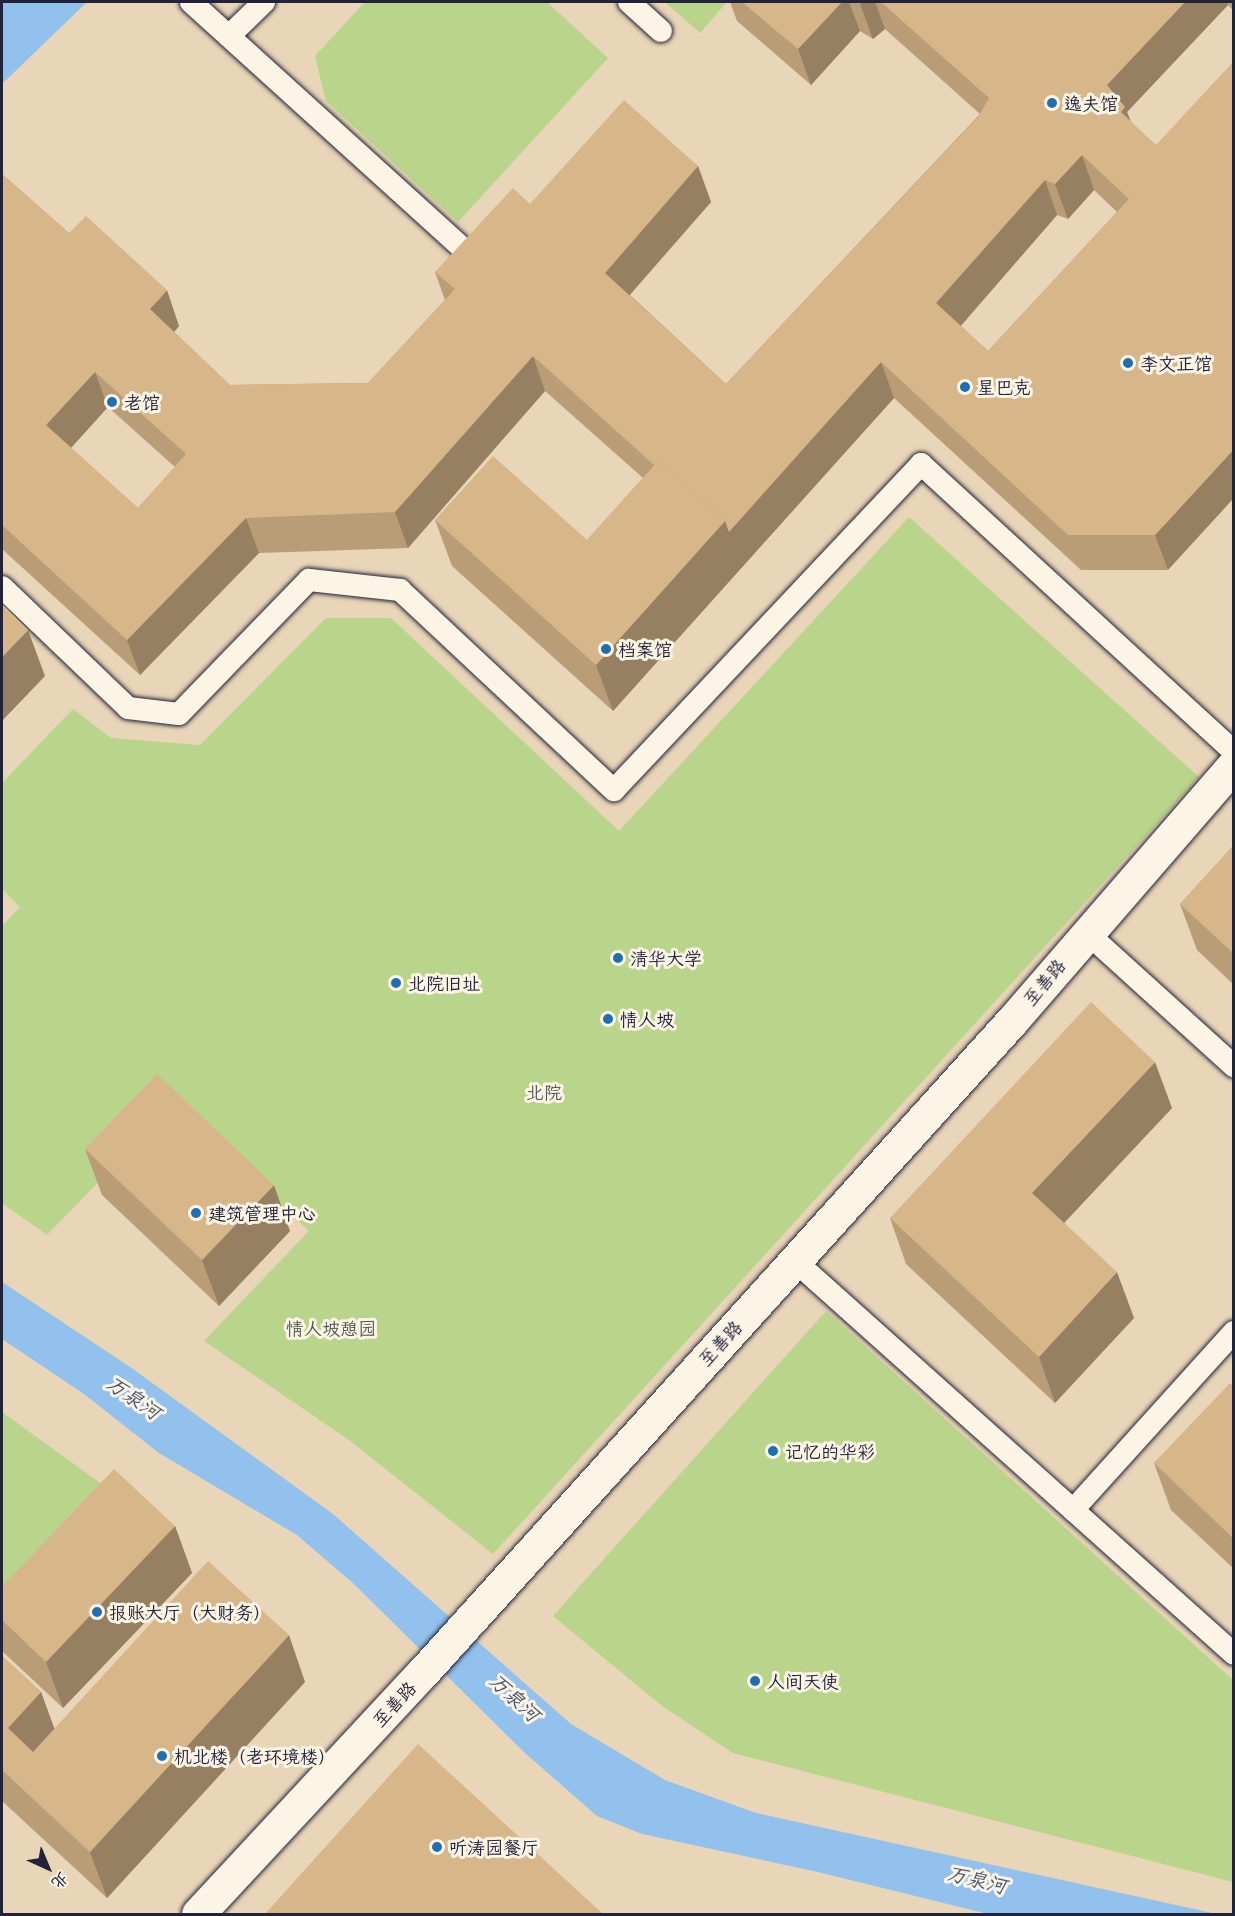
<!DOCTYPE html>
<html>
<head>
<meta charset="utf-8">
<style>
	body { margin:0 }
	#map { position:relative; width:1235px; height:1916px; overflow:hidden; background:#f1e2ca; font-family:Mali,"LXGW WenKai TC",sans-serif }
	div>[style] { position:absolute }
	.built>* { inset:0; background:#e9d5b7 }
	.green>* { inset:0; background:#b9d48b }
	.water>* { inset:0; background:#91c1ec }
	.roads { filter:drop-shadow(0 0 2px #22223b) drop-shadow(0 0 2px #22223b) }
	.lane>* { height:22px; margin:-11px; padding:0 11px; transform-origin:11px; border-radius:11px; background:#fcf5e5 }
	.street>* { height:33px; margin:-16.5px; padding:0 16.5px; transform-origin:16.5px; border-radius:16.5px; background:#fcf5e5 }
	.wall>* { inset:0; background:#b99d77 }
	.shaded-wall>* { inset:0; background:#968061 }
	.building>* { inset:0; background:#d7b78a }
	.dots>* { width:16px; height:16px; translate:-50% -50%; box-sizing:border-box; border:3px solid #fcf5e5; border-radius:50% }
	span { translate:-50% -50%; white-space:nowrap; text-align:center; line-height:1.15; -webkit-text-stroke:6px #fcf5e5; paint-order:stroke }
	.poi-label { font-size:18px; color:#22223b }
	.left { translate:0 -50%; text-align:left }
	.street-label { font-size:18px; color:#22223b }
	.park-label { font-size:18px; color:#4f5753 }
	.water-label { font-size:20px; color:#435270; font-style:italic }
	.frame { position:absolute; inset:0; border:3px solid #22223b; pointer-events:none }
	.north { position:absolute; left:18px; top:1838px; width:60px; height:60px; -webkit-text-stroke:4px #fcf5e5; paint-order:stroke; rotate:136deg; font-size:16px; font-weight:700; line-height:24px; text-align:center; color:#22223b }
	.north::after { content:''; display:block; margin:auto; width:21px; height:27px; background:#22223b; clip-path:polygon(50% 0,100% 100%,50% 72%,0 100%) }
</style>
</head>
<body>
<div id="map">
	<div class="built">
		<div style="clip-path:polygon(2px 2px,1233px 2px,1233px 1914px,2px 1914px)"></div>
	</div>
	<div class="green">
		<div style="clip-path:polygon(365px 2px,547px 2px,608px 58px,458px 222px,326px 101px,315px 56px)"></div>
		<div style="clip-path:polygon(665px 2px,727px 2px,700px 33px)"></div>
		<div style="clip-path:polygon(909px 517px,1199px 777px,493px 1554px,349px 1440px,204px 1341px,309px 1231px,174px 1104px,47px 1235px,2px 1203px,2px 926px,20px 907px,2px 889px,2px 783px,73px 709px,111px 738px,200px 745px,326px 618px,391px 618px,619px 831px)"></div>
		<div style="clip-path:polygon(826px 1311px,1233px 1680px,1233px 1882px,733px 1753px,662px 1706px,553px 1616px)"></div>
		<div style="clip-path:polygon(2px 1412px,118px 1496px,2px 1619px)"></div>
	</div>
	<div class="water">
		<div style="clip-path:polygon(2px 2px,87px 2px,2px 84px)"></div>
		<div style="clip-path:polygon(2px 1282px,133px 1369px,333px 1514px,571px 1724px,665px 1780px,756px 1813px,1217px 1914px,988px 1914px,818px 1872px,642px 1834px,597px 1816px,525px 1753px,354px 1584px,297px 1535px,159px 1453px,84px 1394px,2px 1339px)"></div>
	</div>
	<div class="roads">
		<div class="lane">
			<div style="left:191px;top:2px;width:363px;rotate:42.2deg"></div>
			<div style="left:629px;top:2px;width:43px;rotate:42.2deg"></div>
			<div style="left:229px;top:36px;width:49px;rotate:-44.2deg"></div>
			<div style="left:2px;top:587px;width:175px;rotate:43.8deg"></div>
			<div style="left:128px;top:708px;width:51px;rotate:6.7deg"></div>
			<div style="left:179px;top:714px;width:187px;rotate:-45.9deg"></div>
			<div style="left:309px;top:580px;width:92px;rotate:6.3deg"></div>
			<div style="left:400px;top:590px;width:293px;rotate:43.1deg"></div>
			<div style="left:614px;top:790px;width:448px;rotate:-46.7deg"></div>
			<div style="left:921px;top:464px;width:425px;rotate:42.6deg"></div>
			<div style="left:1086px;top:932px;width:200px;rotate:42.2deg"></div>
			<div style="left:795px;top:1261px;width:589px;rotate:41.84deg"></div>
			<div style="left:1073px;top:1510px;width:240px;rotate:-47.9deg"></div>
		</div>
		<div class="street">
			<div style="left:198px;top:1914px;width:333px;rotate:-47.1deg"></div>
			<div style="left:425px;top:1670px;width:874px;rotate:-47.88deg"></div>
			<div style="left:1011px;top:1022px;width:340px;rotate:-49.1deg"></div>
		</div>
	</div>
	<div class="wall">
		<div style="clip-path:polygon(evenodd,730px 2px,1233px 2px,1233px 10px,1228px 5px,1127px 112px,1131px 121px,1168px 570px,1081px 570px,894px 398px,613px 711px,452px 566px,435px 520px,587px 540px,643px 478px,545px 391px,408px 548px,259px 553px,140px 675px,2px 549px,2px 174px,69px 233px,179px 326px,174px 332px,230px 385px,368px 383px,445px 300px,435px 272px,530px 204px,698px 166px,711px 202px,630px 295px,726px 384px,980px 114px,885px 29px,873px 39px,860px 31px,811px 85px,737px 21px,730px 2px,1094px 190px,1117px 212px,988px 351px,961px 326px,1057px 215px,1068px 219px,1094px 190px,730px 2px,108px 407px,175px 467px,138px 508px,71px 448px,108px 407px)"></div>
		<div style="clip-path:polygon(1233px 846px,1233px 984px,1197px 950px,1180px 904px)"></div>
		<div style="clip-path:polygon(1172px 1108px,1064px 1223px,1134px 1318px,1055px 1403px,906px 1264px,890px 1218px)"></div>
		<div style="clip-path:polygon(85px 1149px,290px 1231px,219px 1306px,102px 1195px)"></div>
		<div style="clip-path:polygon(1233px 1386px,1233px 1568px,1171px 1510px,1154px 1463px)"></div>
		<div style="clip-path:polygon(175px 1526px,192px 1573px,63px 1708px,2px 1651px,2px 1587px)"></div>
		<div style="clip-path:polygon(2px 1656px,41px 1692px,54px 1728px,305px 1682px,107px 1898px,2px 1801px)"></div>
	</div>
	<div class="shaded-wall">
		<div style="clip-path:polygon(842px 2px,849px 2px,860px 31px,811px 85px,798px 49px)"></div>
		<div style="clip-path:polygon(863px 2px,875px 2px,885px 29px,873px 39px,860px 4px)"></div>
		<div style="clip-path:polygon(1185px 2px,1227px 2px,1228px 5px,1127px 112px,1138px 142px,1120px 120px,1107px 85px)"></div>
		<div style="clip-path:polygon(1082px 155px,1094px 190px,1068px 219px,1055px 184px)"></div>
		<div style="clip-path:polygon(698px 166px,711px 202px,618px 308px,605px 273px)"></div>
		<div style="clip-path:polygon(1045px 180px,1057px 215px,949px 339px,936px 303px)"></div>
		<div style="clip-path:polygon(167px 290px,179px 326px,163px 345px,150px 309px)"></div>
		<div style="clip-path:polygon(533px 356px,545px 391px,408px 548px,395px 512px)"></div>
		<div style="clip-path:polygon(881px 362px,894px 398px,613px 711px,596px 665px,725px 521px)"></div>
		<div style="clip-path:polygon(95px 372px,108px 407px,59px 461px,46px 425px)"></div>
		<div style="clip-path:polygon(1233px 450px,1233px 499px,1168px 570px,1155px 535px)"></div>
		<div style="clip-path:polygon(246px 518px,259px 553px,140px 675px,127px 640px)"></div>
		<div style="clip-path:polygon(28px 630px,45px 676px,2px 721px,2px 657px)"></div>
		<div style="clip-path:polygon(1155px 1062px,1172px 1108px,1049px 1239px,1032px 1193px)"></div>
		<div style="clip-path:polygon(274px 1185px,290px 1231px,219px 1306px,202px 1260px)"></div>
		<div style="clip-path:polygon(1117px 1272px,1134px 1318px,1055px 1403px,1039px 1357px)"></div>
		<div style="clip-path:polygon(175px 1526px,192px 1573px,63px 1708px,46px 1662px)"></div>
		<div style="clip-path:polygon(289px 1635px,305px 1682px,107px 1898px,90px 1852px)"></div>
		<div style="clip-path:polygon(41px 1692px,58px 1739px,25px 1774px,8px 1728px)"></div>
	</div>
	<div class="building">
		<div style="clip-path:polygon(742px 2px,842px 2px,798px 49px)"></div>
		<div style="clip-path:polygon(evenodd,881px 2px,1185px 2px,1107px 85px,1125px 107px,1121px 112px,1156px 145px,1233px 62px,1233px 450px,1155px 535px,1068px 535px,881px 362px,729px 532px,725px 521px,658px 461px,654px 465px,533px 356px,395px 512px,246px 518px,127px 640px,2px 525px,2px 174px,69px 233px,86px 216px,167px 290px,150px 309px,230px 385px,368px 383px,455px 289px,435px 272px,513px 188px,530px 204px,624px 100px,698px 166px,605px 273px,726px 384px,979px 116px,989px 98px,881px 2px,1082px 155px,1129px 199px,988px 351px,936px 303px,1045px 180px,1055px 184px,1082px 155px,881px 2px,95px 372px,186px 454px,138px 508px,46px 425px,95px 372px)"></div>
		<div style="clip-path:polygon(493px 456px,587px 540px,658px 461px,725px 521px,596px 665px,435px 520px)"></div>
		<div style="clip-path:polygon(2px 604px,28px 630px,2px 657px)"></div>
		<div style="clip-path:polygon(1233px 846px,1233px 953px,1180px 904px)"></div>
		<div style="clip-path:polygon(1091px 1002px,1155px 1062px,1032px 1193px,1117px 1272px,1039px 1357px,890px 1218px)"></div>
		<div style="clip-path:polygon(157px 1074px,274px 1185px,202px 1260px,85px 1149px)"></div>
		<div style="clip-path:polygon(1230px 1383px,1233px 1386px,1233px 1538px,1154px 1463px)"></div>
		<div style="clip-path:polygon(114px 1469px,175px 1526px,46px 1662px,2px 1620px,2px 1587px)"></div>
		<div style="clip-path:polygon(208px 1561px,289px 1635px,90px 1852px,2px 1770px,2px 1656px,41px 1692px,8px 1728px,33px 1752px)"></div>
		<div style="clip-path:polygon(418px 1744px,603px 1914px,265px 1914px)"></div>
	</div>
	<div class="dots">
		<div style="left:1052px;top:103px;background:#1f6fb2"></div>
		<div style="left:1128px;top:363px;background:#1f6fb2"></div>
		<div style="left:965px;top:387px;background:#1f6fb2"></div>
		<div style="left:112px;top:402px;background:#1f6fb2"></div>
		<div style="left:606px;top:649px;background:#1f6fb2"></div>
		<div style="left:618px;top:958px;background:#1f6fb2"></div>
		<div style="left:396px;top:983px;background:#1f6fb2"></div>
		<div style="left:608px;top:1019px;background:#1f6fb2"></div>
		<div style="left:196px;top:1213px;background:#1f6fb2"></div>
		<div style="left:773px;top:1451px;background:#1f6fb2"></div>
		<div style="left:97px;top:1612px;background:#1f6fb2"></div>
		<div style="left:755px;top:1681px;background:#1f6fb2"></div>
		<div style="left:162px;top:1756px;background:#1f6fb2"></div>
		<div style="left:437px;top:1847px;background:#1f6fb2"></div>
	</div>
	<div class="poi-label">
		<span class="left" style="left:1064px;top:103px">逸夫馆</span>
		<span class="left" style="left:1140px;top:363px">李文正馆</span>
		<span class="left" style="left:977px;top:387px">星巴克</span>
		<span class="left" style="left:124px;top:402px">老馆</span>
		<span class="left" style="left:618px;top:649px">档案馆</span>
		<span class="left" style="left:630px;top:958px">清华大学</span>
		<span class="left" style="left:408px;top:983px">北院旧址</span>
		<span class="left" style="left:620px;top:1019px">情人坡</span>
		<span class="left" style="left:208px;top:1213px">建筑管理中心</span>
		<span class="left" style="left:785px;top:1451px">记忆的华彩</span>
		<span class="left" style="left:109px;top:1612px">报账大厅（大财务）</span>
		<span class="left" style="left:767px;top:1681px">人间天使</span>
		<span class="left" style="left:174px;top:1756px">机北楼（老环境楼）</span>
		<span class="left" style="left:449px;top:1847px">听涛园餐厅</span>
	</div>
	<div class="street-label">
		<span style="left:1044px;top:982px;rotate:-50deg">至善路</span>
		<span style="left:720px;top:1343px;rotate:-47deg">至善路</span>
		<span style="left:394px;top:1704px;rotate:-47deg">至善路</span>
	</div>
	<div class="park-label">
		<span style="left:544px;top:1092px">北院</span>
		<span style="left:331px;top:1328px">情人坡憩园</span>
	</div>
	<div class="water-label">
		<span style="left:134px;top:1397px;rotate:35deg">万泉河</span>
		<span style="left:515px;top:1697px;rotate:43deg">万泉河</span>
		<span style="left:977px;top:1879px;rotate:14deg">万泉河</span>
	</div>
	<div class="frame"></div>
	<div class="north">北</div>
</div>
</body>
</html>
